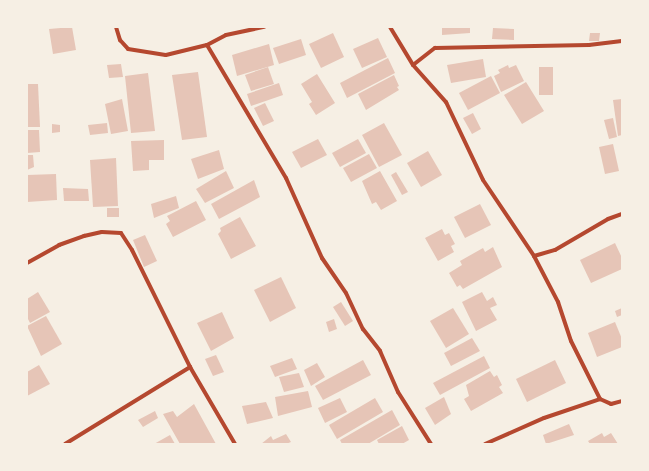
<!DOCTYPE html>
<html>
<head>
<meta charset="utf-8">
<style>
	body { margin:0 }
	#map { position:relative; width:649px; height:471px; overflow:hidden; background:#f6efe4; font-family:Karla,sans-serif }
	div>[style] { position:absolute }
	.building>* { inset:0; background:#e6c5b7 }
	.minor>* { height:4px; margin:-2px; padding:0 2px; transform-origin:2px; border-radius:2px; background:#b5482f }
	span { translate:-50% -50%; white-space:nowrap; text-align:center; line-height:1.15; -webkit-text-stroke:3px #f6efe4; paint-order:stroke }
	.frame { position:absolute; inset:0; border:28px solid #f6efe4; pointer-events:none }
</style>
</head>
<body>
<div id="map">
	<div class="building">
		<div style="clip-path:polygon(72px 27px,76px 50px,53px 54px,49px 29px)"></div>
		<div style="clip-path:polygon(442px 27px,470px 27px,470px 33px,442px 35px)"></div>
		<div style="clip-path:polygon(493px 28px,514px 29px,514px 40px,492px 39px)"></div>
		<div style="clip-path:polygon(333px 33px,344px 57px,321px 68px,309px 44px)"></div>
		<div style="clip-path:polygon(590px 33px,600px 33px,599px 41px,589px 41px)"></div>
		<div style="clip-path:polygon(378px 38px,387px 57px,362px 68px,353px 49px)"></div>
		<div style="clip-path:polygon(301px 39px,306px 55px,279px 64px,273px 48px)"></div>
		<div style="clip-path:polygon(269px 44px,274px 65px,237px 76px,232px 55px)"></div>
		<div style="clip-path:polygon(388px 58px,395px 73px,347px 98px,340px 83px)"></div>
		<div style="clip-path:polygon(483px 59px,486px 77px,451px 83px,447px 65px)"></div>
		<div style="clip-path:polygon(121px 64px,123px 77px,109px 78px,107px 65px)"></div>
		<div style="clip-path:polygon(508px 65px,509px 68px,516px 65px,524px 81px,501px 92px,494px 76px,500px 73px,498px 70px)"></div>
		<div style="clip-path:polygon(268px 67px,274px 84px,251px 91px,245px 75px)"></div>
		<div style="clip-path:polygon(539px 67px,553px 67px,553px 95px,539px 95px)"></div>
		<div style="clip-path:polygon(198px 72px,207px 137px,182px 140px,172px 75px)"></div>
		<div style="clip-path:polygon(148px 73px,155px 131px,131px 133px,125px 76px)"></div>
		<div style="clip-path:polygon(317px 74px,335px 103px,316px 115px,309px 104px,312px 102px,301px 84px)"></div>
		<div style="clip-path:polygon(394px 75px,399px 86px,397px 87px,399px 90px,366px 110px,358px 94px)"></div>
		<div style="clip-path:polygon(491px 76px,500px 93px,468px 110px,459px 93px)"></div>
		<div style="clip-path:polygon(526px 82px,544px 111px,522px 124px,504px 95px)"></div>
		<div style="clip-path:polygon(279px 83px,283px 95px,251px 106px,247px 94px)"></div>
		<div style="clip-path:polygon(27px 84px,38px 84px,40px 127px,27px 127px)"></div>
		<div style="clip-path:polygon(122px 99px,128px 131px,111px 134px,105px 104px)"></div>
		<div style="clip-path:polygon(622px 99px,622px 135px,618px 136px,613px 100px)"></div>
		<div style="clip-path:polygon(265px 103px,274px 121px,263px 126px,254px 108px)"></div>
		<div style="clip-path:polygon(473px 113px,481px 129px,472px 134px,463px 118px)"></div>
		<div style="clip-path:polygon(613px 118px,617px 137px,609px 139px,604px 120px)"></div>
		<div style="clip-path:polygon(107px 123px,108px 133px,90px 135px,88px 125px)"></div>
		<div style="clip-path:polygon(384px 123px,402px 155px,379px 167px,362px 135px)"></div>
		<div style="clip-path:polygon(52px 124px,60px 125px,60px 132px,52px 133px)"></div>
		<div style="clip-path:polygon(27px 130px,39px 130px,40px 152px,27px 153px)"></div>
		<div style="clip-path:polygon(318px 139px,327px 155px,301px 168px,292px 152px)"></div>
		<div style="clip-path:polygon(358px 139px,366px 153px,340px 167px,332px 153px)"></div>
		<div style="clip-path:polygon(164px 140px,164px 160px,149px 160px,149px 170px,133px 171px,131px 141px)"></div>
		<div style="clip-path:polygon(613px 144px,619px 171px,605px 174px,599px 147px)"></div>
		<div style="clip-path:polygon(219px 150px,224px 169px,198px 179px,191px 159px)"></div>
		<div style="clip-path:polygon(428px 151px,442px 175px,421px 187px,407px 163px)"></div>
		<div style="clip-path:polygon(369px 154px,377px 168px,351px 182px,343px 168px)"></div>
		<div style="clip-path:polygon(27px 155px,33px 155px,34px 167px,27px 170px)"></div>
		<div style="clip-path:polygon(116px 158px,118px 206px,93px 207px,90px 160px)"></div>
		<div style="clip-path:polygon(226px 171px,234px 188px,205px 203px,196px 189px)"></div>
		<div style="clip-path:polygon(380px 171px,397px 201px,381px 210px,376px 202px,372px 204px,362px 181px)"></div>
		<div style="clip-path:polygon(396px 172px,408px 192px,402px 195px,391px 175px)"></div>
		<div style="clip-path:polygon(56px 174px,57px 200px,27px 202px,27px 175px)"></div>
		<div style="clip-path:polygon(254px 180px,260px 197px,219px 219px,211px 204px)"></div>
		<div style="clip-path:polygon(63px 188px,88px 189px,89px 201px,64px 201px)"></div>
		<div style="clip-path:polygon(176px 196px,179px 208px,154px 218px,151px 204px)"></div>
		<div style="clip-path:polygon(196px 201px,206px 220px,173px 237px,166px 224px,170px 221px,167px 216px)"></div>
		<div style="clip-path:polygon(480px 204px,491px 225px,465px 238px,454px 217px)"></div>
		<div style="clip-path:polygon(107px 208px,119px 208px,119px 217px,107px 217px)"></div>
		<div style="clip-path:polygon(240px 217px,256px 246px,231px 259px,218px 234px,221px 231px,220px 228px)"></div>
		<div style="clip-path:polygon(442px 229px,445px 235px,449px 233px,455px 244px,451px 246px,454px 252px,438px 261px,425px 238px)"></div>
		<div style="clip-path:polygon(145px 235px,157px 261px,144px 267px,133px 240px)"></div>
		<div style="clip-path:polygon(615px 243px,622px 258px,622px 269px,591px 283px,580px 260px)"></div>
		<div style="clip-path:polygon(493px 247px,502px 267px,463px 289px,460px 285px,457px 287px,449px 273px,462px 265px,460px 261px,483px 248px,485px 252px)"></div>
		<div style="clip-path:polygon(281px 277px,296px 308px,270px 322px,254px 290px)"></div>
		<div style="clip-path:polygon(38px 292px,50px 312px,30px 323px,27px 317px,27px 299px)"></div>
		<div style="clip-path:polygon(482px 292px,487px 301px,493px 297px,497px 305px,490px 308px,497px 320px,476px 331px,462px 302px)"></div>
		<div style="clip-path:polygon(341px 302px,353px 321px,345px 326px,333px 307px)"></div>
		<div style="clip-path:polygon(453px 308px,469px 334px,446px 348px,430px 321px)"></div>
		<div style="clip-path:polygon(622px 308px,622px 315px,617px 317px,615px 311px)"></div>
		<div style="clip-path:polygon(222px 312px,234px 338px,211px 351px,197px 323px)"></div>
		<div style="clip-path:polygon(46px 316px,62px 344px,41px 356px,27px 326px)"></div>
		<div style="clip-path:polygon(334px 319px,337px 329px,329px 332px,326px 322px)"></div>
		<div style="clip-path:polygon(615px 322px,622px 339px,622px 347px,597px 357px,588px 333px)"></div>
		<div style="clip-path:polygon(472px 338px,480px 351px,451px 366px,444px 353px)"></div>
		<div style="clip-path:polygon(216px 355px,224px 372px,213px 376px,205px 359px)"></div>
		<div style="clip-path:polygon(484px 356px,490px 368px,440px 395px,433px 383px)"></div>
		<div style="clip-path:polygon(292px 358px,297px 369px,275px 377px,270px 366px)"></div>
		<div style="clip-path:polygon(363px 360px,371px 375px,323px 400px,315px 386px)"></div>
		<div style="clip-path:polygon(555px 360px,566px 383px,527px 402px,516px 379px)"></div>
		<div style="clip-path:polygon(317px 363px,325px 377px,311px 386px,304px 370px)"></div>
		<div style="clip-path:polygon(39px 365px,50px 384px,27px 396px,27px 372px)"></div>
		<div style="clip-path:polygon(490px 371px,494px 377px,497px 375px,502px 385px,499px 387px,503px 393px,471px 411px,464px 399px,469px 396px,466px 385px)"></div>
		<div style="clip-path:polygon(299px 373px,304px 387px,284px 392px,279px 377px)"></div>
		<div style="clip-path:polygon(308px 391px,312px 407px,278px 416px,275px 397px)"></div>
		<div style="clip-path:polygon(444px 397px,451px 414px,435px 425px,425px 408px)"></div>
		<div style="clip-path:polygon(340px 398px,347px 412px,325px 423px,318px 408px)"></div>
		<div style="clip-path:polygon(375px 398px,383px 412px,337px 439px,329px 425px)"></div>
		<div style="clip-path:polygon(266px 402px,273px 418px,247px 424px,242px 406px)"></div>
		<div style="clip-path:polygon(194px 404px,216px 444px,180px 444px,163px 414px,173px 411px,177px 417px)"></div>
		<div style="clip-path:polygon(392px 410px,400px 425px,368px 444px,342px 444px,340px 440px)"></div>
		<div style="clip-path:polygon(155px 411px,158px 418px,143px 427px,138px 420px)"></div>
		<div style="clip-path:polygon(569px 424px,574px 435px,546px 444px,543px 435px)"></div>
		<div style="clip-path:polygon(402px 426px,409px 440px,402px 444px,379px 444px,377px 440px)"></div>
		<div style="clip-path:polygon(602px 433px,604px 437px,611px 433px,618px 444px,590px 444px,588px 441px)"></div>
		<div style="clip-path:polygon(286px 434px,291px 442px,286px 444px,261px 444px,271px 436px,273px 440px)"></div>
		<div style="clip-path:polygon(170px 435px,175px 444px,154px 444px)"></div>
	</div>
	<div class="minor">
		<div style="left:116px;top:27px;width:14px;rotate:73deg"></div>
		<div style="left:120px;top:40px;width:12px;rotate:48deg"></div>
		<div style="left:128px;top:49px;width:38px;rotate:9deg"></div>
		<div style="left:166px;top:55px;width:42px;rotate:-13.7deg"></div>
		<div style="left:207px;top:45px;width:21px;rotate:-28deg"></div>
		<div style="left:226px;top:35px;width:39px;rotate:-12deg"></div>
		<div style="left:390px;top:27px;width:44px;rotate:58.8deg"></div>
		<div style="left:413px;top:65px;width:50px;rotate:48.3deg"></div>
		<div style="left:446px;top:102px;width:86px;rotate:64.6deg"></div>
		<div style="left:483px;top:180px;width:92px;rotate:56.1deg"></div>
		<div style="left:534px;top:256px;width:52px;rotate:62.4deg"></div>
		<div style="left:558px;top:302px;width:41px;rotate:71.6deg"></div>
		<div style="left:571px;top:341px;width:65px;rotate:63.4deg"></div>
		<div style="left:600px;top:399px;width:12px;rotate:24deg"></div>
		<div style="left:611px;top:404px;width:11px;rotate:-15deg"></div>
		<div style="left:207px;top:45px;width:155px;rotate:59.3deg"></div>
		<div style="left:286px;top:178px;width:88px;rotate:65.8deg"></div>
		<div style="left:322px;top:258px;width:42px;rotate:55.6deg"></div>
		<div style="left:346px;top:293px;width:40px;rotate:65deg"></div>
		<div style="left:363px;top:329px;width:28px;rotate:52deg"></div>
		<div style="left:380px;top:351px;width:45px;rotate:66.3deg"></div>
		<div style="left:398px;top:392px;width:62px;rotate:57.6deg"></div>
		<div style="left:413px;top:65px;width:28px;rotate:-38deg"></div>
		<div style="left:435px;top:48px;width:154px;rotate:-1.1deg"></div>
		<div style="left:589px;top:45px;width:33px;rotate:-7deg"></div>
		<div style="left:534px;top:256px;width:22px;rotate:-16deg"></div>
		<div style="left:555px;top:250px;width:61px;rotate:-30.3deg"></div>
		<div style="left:608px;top:219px;width:15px;rotate:-20deg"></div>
		<div style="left:27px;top:263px;width:37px;rotate:-29deg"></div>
		<div style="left:59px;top:245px;width:27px;rotate:-20deg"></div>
		<div style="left:84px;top:236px;width:18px;rotate:-13deg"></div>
		<div style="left:102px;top:232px;width:19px;rotate:3deg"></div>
		<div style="left:121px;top:233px;width:20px;rotate:57deg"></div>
		<div style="left:132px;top:250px;width:131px;rotate:63.6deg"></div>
		<div style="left:190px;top:367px;width:89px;rotate:59.7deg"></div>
		<div style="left:65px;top:444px;width:147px;rotate:-31.6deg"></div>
		<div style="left:485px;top:444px;width:64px;rotate:-23.8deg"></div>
		<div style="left:544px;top:418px;width:59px;rotate:-18.7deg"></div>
	</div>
	<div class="frame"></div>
</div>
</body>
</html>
